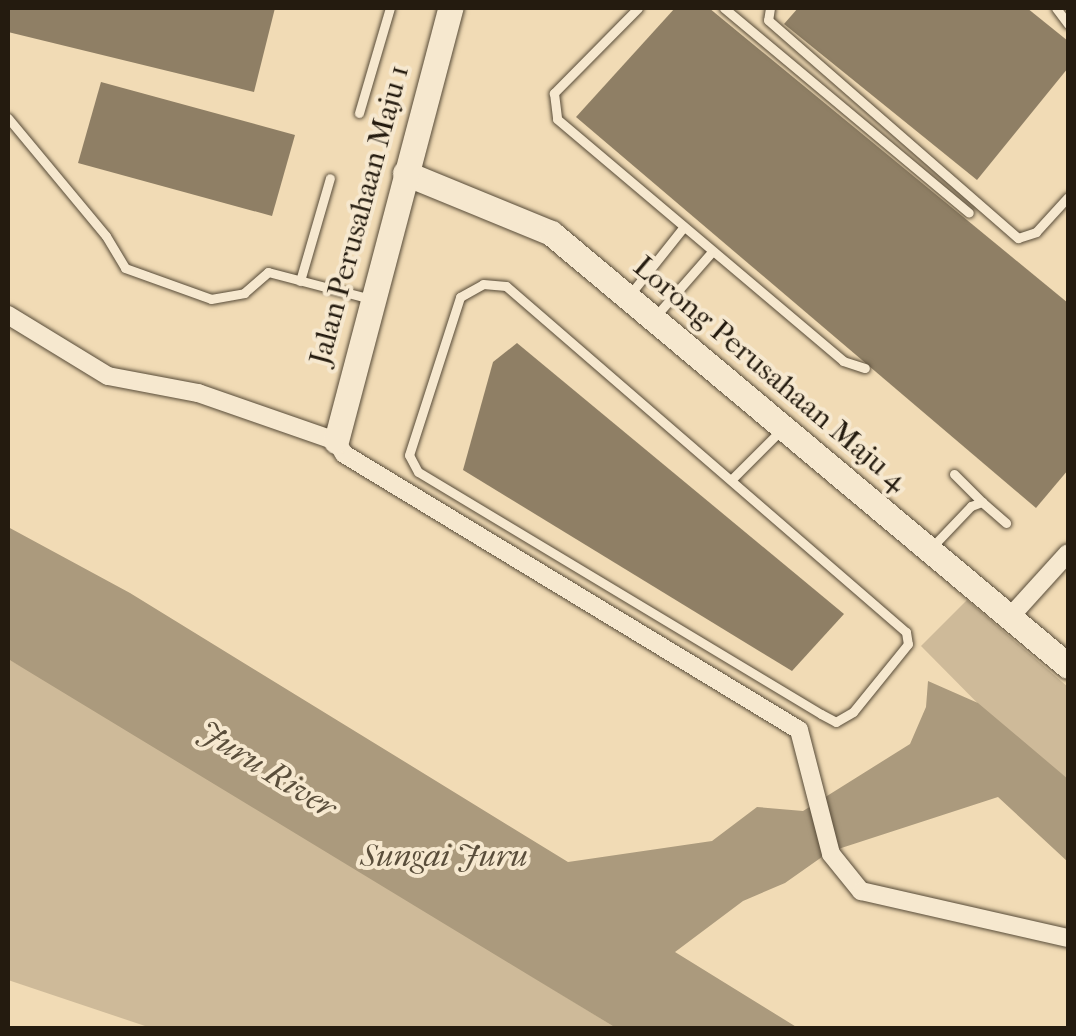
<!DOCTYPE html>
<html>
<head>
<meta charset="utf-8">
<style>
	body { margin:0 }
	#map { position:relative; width:1076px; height:1036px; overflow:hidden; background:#f1dbb5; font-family:"IM FELL French Canon",serif }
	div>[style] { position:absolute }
	.green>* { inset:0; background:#ceba99 }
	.water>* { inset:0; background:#ab9a7d }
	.building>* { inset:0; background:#8f7f65 }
	.roads { filter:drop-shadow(0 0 2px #574b38) drop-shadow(0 0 2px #574b38) }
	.lane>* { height:9px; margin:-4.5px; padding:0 4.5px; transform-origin:4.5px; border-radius:4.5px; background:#f6e8cf }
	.street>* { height:18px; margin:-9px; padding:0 9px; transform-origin:9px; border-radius:9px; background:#f6e8cf }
	.secondary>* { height:25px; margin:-12.5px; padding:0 12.5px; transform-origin:12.5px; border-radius:12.5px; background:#f6e8cf }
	span { translate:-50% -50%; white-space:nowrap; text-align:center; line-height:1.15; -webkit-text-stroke:8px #f6e8cf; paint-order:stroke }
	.street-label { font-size:30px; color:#241b0f }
	.water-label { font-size:32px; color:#5a4e3b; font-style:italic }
	.frame { position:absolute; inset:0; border:10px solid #241b0f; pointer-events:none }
</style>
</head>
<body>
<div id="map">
	<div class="green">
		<div style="clip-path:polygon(967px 600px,1068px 687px,1068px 779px,1015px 741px,921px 646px)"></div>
		<div style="clip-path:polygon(8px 659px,116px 720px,616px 1028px,151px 1028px,8px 980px)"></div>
	</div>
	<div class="water">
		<div style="clip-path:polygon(8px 527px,130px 593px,568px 862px,712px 841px,757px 807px,803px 811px,910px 744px,926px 707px,928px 681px,978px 703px,1068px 779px,1068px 862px,998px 797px,829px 852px,785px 883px,743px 901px,675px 952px,798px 1028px,616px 1028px,8px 659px)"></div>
	</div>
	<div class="building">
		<div style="clip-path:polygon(8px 8px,275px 8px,254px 92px,8px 32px)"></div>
		<div style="clip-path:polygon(675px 8px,709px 8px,1068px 303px,1068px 470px,1036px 508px,576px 117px)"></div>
		<div style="clip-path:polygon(798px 8px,1027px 8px,1068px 41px,1068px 68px,977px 180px,784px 24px)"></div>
		<div style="clip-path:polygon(101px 82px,295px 135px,272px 216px,78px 163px)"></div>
		<div style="clip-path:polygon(517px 343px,844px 614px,792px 671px,463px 470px,493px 362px)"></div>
	</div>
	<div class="roads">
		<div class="lane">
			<div style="left:638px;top:8px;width:120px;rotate:134.7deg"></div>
			<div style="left:554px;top:93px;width:26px;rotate:83deg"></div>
			<div style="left:557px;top:119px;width:375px;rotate:40.2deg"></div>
			<div style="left:843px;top:361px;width:23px;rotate:18deg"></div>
			<div style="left:724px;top:8px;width:319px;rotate:39.9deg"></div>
			<div style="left:770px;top:8px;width:12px;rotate:99deg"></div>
			<div style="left:768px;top:20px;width:332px;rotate:41.1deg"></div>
			<div style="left:1018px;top:238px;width:19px;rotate:-18deg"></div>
			<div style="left:1036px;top:232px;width:47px;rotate:-47.6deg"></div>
			<div style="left:1056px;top:8px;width:20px;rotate:53deg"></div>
			<div style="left:359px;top:113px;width:109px;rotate:-73.6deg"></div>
			<div style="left:8px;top:118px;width:153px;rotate:50.3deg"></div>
			<div style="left:106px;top:236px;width:37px;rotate:59deg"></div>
			<div style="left:125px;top:268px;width:91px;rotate:19.8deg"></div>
			<div style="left:211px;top:299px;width:34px;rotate:-10deg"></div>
			<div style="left:244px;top:293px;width:32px;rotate:-41deg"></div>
			<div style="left:268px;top:272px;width:106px;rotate:14.7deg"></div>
			<div style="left:300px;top:281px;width:107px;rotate:-73.8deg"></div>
			<div style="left:483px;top:284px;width:23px;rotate:5deg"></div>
			<div style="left:506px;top:286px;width:529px;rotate:40.86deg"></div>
			<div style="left:906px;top:632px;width:12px;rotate:81deg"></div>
			<div style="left:908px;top:644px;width:87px;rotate:129deg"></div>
			<div style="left:853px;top:712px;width:20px;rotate:150deg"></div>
			<div style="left:836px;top:722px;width:17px;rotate:-152deg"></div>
			<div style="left:821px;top:714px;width:470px;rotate:-149deg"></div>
			<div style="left:418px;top:472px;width:19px;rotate:-118deg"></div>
			<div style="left:409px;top:455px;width:166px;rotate:-72.1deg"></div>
			<div style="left:460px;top:297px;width:26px;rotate:-29deg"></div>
			<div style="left:628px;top:297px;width:87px;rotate:-51.5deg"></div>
			<div style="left:654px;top:318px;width:86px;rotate:-48.8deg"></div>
			<div style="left:954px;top:474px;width:40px;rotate:45deg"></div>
			<div style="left:731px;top:480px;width:72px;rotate:-45deg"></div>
			<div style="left:931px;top:548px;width:58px;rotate:-46.4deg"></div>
			<div style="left:971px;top:506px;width:12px;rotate:-20deg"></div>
			<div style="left:982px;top:502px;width:32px;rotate:41deg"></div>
		</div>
		<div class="street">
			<div style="left:8px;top:315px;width:117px;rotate:31.4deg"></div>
			<div style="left:108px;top:376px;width:92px;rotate:10.7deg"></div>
			<div style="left:198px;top:393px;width:146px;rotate:19.2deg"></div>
			<div style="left:336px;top:441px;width:15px;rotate:58deg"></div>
			<div style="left:344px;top:454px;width:532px;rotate:31.24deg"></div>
			<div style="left:799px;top:730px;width:128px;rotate:75.5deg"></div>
			<div style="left:831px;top:854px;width:48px;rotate:51deg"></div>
			<div style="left:861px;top:891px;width:212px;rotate:12.8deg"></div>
			<div style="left:1010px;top:617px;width:86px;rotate:-47.8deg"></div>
		</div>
		<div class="secondary">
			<div style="left:405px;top:173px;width:158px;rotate:22.3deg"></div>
			<div style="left:551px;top:233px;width:674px;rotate:39.95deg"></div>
			<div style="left:336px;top:441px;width:448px;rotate:-75.2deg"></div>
		</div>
	</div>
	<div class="street-label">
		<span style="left:360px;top:215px;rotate:-75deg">Jalan Perusahaan Maju 1</span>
		<span style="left:770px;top:374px;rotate:40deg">Lorong Perusahaan Maju 4</span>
	</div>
	<div class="water-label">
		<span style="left:267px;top:770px;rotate:32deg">Juru River</span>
		<span style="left:444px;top:856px">Sungai Juru</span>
	</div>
	<div class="frame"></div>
</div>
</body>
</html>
